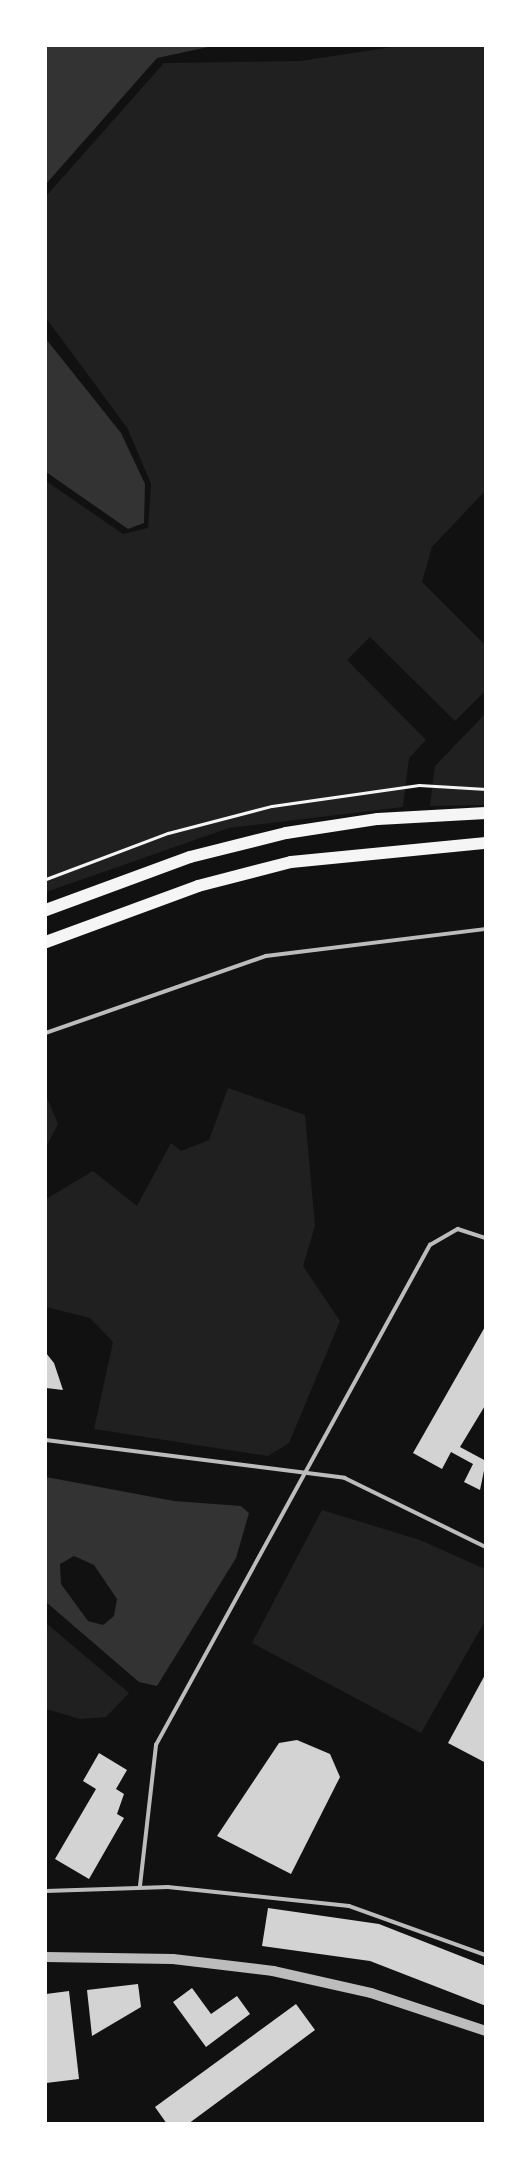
<!DOCTYPE html>
<html>
<head>
<meta charset="utf-8">
<style>
	body { margin:0 }
	#map { position:relative; width:531px; height:2169px; overflow:hidden; background:#111; font-family:Figtree,sans-serif }
	div>[style] { position:absolute }
	.green>* { inset:0; background:#202020 }
	.water>* { inset:0; background:#333 }
	.building>* { inset:0; background:#d3d3d3 }
	.path>* { height:2.5px; margin:-1.25px; padding:0 1.25px; transform-origin:1.25px; border-radius:1.25px; background:#f5f5f5 }
	.service>* { height:3.5px; margin:-1.75px; padding:0 1.75px; transform-origin:1.75px; border-radius:1.75px; background:#bcbcbc }
	.tertiary>* { height:10px; margin:-5px; padding:0 5px; transform-origin:5px; border-radius:5px; background:#bcbcbc }
	.primary>* { height:12px; margin:-6px; padding:0 6px; transform-origin:6px; border-radius:6px; background:#f5f5f5 }
	span { translate:-50% -50%; white-space:nowrap; text-align:center; line-height:1.15; -webkit-text-stroke:5px #fff; paint-order:stroke }
	.frame { position:absolute; inset:0; border:47px solid #fff; pointer-events:none }
</style>
</head>
<body>
<div id="map">
	<div class="green">
		<div style="clip-path:polygon(400px 46px,485px 46px,485px 491px,432px 547px,422px 582px,485px 645px,485px 691px,455px 721px,370px 637px,347px 660px,426px 740px,409px 758px,403px 807px,229px 828px,46px 892px,46px 481px,123px 534px,148px 528px,151px 484px,128px 429px,46px 318px,47px 195px,164px 63px,300px 61px)"></div>
		<div style="clip-path:polygon(485px 714px,485px 805px,430px 806px,435px 766px)"></div>
		<div style="clip-path:polygon(228px 1088px,305px 1115px,315px 1226px,303px 1266px,340px 1321px,289px 1443px,268px 1456px,94px 1429px,113px 1342px,90px 1318px,46px 1307px,46px 1199px,93px 1171px,137px 1206px,171px 1143px,181px 1151px,209px 1140px)"></div>
		<div style="clip-path:polygon(46px 1095px,58px 1124px,46px 1147px)"></div>
		<div style="clip-path:polygon(322px 1510px,420px 1540px,485px 1569px,485px 1621px,421px 1733px,252px 1643px)"></div>
		<div style="clip-path:polygon(46px 1623px,129px 1693px,106px 1717px,80px 1719px,46px 1709px)"></div>
	</div>
	<div class="water">
		<div style="clip-path:polygon(46px 46px,213px 46px,157px 58px,46px 184px)"></div>
		<div style="clip-path:polygon(46px 339px,121px 433px,145px 484px,144px 523px,128px 529px,46px 472px)"></div>
		<div style="clip-path:polygon(evenodd,46px 1477px,174px 1501px,241px 1506px,249px 1513px,236px 1558px,157px 1686px,139px 1682px,46px 1602px,46px 1477px,74px 1556px,94px 1565px,117px 1599px,114px 1616px,103px 1625px,88px 1621px,61px 1584px,60px 1564px,74px 1556px)"></div>
	</div>
	<div class="building">
		<div style="clip-path:polygon(486px 1325px,486px 1404px,460px 1447px,486px 1461px,480px 1490px,464px 1482px,473px 1464px,451px 1452px,442px 1469px,413px 1453px)"></div>
		<div style="clip-path:polygon(46px 1353px,54px 1363px,63px 1390px,46px 1388px)"></div>
		<div style="clip-path:polygon(486px 1673px,486px 1763px,448px 1743px)"></div>
		<div style="clip-path:polygon(297px 1740px,330px 1754px,340px 1777px,291px 1874px,217px 1836px,279px 1743px)"></div>
		<div style="clip-path:polygon(99px 1753px,127px 1770px,116px 1789px,124px 1794px,117px 1814px,124px 1818px,89px 1879px,55px 1859px,96px 1789px,83px 1781px)"></div>
		<div style="clip-path:polygon(268px 1908px,379px 1924px,486px 1966px,486px 2006px,370px 1961px,262px 1946px)"></div>
		<div style="clip-path:polygon(138px 1984px,141px 2007px,92px 2036px,87px 1990px)"></div>
		<div style="clip-path:polygon(192px 1988px,211px 2014px,237px 1996px,250px 2014px,206px 2047px,173px 2002px)"></div>
		<div style="clip-path:polygon(69px 1991px,79px 2079px,46px 2083px,46px 1994px)"></div>
		<div style="clip-path:polygon(296px 2004px,315px 2030px,188px 2124px,167px 2124px,155px 2107px)"></div>
	</div>
	<div class="path">
		<div style="left:46px;top:879px;width:130px;rotate:-20.7deg"></div>
		<div style="left:168px;top:833px;width:107px;rotate:-14.6deg"></div>
		<div style="left:272px;top:806px;width:148px;rotate:-8.1deg"></div>
		<div style="left:419px;top:785px;width:67px;rotate:3.4deg"></div>
	</div>
	<div class="service">
		<div style="left:46px;top:1033px;width:233px;rotate:-19.3deg"></div>
		<div style="left:266px;top:956px;width:222px;rotate:-7deg"></div>
		<div style="left:46px;top:1440px;width:301px;rotate:7.2deg"></div>
		<div style="left:345px;top:1478px;width:157px;rotate:26.1deg"></div>
		<div style="left:140px;top:1886px;width:142px;rotate:-83.5deg"></div>
		<div style="left:156px;top:1745px;width:570px;rotate:-61.28deg"></div>
		<div style="left:430px;top:1245px;width:32px;rotate:-30deg"></div>
		<div style="left:458px;top:1229px;width:29px;rotate:18deg"></div>
		<div style="left:46px;top:1891px;width:122px;rotate:-1.9deg"></div>
		<div style="left:168px;top:1887px;width:182px;rotate:6deg"></div>
		<div style="left:349px;top:1906px;width:145px;rotate:19.7deg"></div>
	</div>
	<div class="tertiary">
		<div style="left:46px;top:1957px;width:127px;rotate:0.9deg"></div>
		<div style="left:173px;top:1959px;width:101px;rotate:6.8deg"></div>
		<div style="left:273px;top:1971px;width:100px;rotate:12.7deg"></div>
		<div style="left:371px;top:1993px;width:121px;rotate:18.3deg"></div>
	</div>
	<div class="primary">
		<div style="left:46px;top:910px;width:153px;rotate:-20.2deg"></div>
		<div style="left:190px;top:857px;width:99px;rotate:-14deg"></div>
		<div style="left:286px;top:833px;width:93px;rotate:-8.7deg"></div>
		<div style="left:378px;top:819px;width:108px;rotate:-3.2deg"></div>
		<div style="left:46px;top:942px;width:162px;rotate:-20.2deg"></div>
		<div style="left:198px;top:886px;width:96px;rotate:-14.5deg"></div>
		<div style="left:291px;top:862px;width:196px;rotate:-5.6deg"></div>
	</div>
	<div class="frame"></div>
</div>
</body>
</html>
